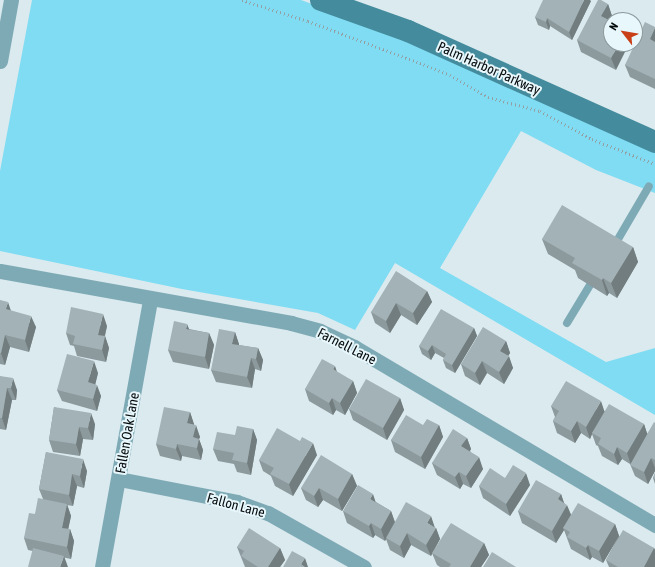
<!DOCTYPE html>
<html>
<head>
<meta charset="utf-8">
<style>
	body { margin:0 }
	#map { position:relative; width:655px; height:567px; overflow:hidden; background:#daeaee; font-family:"Asap Condensed",sans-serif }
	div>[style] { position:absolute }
	.green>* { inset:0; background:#80dcf3 }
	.path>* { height:2.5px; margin-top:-1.25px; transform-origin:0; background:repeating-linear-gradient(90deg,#939fa3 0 1px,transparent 0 4px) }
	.lane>* { height:8px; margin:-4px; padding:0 4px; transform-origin:4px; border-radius:4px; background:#7eaab6 }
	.street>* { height:15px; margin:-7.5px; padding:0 7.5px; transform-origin:7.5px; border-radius:7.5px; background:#7eaab6 }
	.secondary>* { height:22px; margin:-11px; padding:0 11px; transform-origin:11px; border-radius:11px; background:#448c9d }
	.wall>* { inset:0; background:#8c999d }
	.shaded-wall>* { inset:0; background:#727d7f }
	.building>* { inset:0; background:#a3b2b6 }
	span { translate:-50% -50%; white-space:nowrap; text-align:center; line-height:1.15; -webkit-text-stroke:4px #e7f7fb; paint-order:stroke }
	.street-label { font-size:14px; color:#070c0e }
	.north { position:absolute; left:603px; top:12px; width:40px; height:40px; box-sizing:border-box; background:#e7f7fb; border:1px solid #8d999c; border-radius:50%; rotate:301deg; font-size:11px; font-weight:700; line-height:16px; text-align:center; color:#070c0e }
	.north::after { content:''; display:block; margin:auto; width:14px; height:18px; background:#c94018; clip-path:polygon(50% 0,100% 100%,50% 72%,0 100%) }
</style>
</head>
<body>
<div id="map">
	<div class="green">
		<div style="clip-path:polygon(32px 0,301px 0,405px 38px,655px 149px,655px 193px,596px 170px,521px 131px,440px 268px,606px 362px,655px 348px,655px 415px,395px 263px,355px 330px,318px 313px,182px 289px,0 251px,0 171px)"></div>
	</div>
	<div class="path">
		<div style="left:242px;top:0;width:69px;rotate:17.7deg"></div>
		<div style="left:308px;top:21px;width:120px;rotate:20.6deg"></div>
		<div style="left:420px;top:63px;width:32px;rotate:22deg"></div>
		<div style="left:450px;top:75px;width:44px;rotate:30.1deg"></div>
		<div style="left:488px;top:97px;width:54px;rotate:15.1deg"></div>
		<div style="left:540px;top:111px;width:59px;rotate:28.3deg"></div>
		<div style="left:592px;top:139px;width:68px;rotate:21.6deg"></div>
	</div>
	<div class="lane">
		<div style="left:614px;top:246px;width:69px;rotate:-59.7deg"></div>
		<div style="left:567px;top:323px;width:44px;rotate:-58.8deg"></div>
	</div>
	<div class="street">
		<div style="left:0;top:61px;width:62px;rotate:-79.8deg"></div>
		<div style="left:0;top:271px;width:296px;rotate:10.1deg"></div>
		<div style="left:291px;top:323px;width:30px;rotate:15deg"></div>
		<div style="left:320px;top:331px;width:38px;rotate:25deg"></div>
		<div style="left:354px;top:347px;width:350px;rotate:30.6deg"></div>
		<div style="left:119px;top:479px;width:120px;rotate:11deg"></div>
		<div style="left:237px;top:502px;width:33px;rotate:20deg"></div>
		<div style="left:268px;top:513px;width:110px;rotate:29.4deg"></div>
		<div style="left:102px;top:567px;width:272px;rotate:-79.8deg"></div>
	</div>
	<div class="secondary">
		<div style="left:321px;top:0;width:92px;rotate:19.6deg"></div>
		<div style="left:408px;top:31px;width:271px;rotate:24.2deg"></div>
	</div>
	<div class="wall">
		<div style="clip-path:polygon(591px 1px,572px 40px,550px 26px,549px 30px,538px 25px,535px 17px)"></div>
		<div style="clip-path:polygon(608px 4px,612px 16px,609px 20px,616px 70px,581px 52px,577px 40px)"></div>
		<div style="clip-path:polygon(655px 28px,655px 89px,630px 77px,625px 65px)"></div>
		<div style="clip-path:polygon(542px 239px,633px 247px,638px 262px,617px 298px,609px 293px,607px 296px,578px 278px,575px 270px,548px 254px)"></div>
		<div style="clip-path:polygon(427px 291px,432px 302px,417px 325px,401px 315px,390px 333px,375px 323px,371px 312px)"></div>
		<div style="clip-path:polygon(0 300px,11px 311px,36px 327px,29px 352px,10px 347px,5px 365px,0 364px)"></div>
		<div style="clip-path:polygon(107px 326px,105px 336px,109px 348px,106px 362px,77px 356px,74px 346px,70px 345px,66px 333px)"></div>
		<div style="clip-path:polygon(474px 328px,477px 336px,455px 373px,446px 368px,443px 360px,444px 358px,435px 353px,431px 360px,422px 354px,419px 346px)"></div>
		<div style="clip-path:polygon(189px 329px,209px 333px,214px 345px,209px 369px,173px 362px,168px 350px)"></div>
		<div style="clip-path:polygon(235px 332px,239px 345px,258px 348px,263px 360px,261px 371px,255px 369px,252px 388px,216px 382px,211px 370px)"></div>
		<div style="clip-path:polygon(506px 341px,510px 353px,508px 356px,513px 368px,504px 384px,487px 373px,480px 385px,465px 376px,461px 364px)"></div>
		<div style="clip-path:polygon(336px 372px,353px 381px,357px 393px,345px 415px,336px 410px,333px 415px,309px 401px,305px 389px)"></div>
		<div style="clip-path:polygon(98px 373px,95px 384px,101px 396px,97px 411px,62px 401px,57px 390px)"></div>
		<div style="clip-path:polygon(0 376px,17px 390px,16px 400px,12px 400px,6px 430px,0 429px)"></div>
		<div style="clip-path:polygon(400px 398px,404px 410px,387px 440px,353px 420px,349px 409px)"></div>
		<div style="clip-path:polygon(551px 406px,604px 411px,644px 424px,647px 434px,655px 423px,655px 471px,648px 484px,635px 476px,630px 464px,622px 459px,618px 465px,602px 456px,598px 446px,596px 445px,592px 434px,590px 439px,581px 433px,575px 443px,557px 433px,553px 421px,555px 417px)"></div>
		<div style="clip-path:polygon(54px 407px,95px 424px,93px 440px,83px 439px,80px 456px,53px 452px,49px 440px)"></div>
		<div style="clip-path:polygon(190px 412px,194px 425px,200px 437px,199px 439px,203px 450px,201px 460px,182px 456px,181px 461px,160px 456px,156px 444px)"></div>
		<div style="clip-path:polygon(423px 425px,439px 425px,443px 437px,425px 469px,395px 452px,391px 440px)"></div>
		<div style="clip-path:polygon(253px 429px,257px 440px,251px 475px,237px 472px,234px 464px,218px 461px,213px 449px,235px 435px)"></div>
		<div style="clip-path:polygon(467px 438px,471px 449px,470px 451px,483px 469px,471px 488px,463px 484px,460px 489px,437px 475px,432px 463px)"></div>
		<div style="clip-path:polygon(46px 452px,87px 471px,84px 488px,77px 486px,73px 506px,67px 505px,71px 516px,68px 529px,70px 529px,74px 541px,71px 559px,28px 550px,24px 538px,35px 514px,43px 499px,39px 489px)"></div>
		<div style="clip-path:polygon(317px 455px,293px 496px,275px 486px,271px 476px,263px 471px,259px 460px)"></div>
		<div style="clip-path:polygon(655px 473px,655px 484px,653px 478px)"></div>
		<div style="clip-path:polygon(352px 474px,357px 486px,342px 511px,323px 500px,318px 507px,306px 500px,301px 488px)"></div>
		<div style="clip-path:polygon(505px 478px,530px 485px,510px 516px,483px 498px,479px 486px)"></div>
		<div style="clip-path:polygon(561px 494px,564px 503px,571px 515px,615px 524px,619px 536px,654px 548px,655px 550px,655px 567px,609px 567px,606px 560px,619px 536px,603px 563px,592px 557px,590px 560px,571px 549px,564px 530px,556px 543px,522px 523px,518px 511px)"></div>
		<div style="clip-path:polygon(376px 502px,391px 511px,395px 522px,436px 528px,440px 539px,435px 548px,484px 543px,489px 555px,481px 567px,440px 567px,437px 565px,432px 553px,431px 556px,411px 545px,404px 558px,390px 550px,386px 539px,385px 541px,375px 535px,373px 538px,347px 523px,343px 511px)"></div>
		<div style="clip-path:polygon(237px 547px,280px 548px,285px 560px,280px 567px,245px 567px)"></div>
	</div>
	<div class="shaded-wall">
		<div style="clip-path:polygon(584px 0,590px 0,591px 1px,572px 40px,569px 32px)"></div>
		<div style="clip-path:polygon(608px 4px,612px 16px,605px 27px,601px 16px)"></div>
		<div style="clip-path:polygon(547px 18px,550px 26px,549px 30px,546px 22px)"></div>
		<div style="clip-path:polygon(635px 25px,637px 30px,635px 34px)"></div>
		<div style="clip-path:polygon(655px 28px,655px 50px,650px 39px)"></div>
		<div style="clip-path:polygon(619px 44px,629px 44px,616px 70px,611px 58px)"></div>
		<div style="clip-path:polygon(633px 247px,638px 262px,617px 298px,611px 283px)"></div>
		<div style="clip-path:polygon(603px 278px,609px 293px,607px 296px,602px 280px)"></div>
		<div style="clip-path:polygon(427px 291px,432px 302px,417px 325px,413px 313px)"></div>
		<div style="clip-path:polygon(8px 302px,12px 314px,6px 309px)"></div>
		<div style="clip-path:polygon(396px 303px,401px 315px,390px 333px,386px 321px)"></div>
		<div style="clip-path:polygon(103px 314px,107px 326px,102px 347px,98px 335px)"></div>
		<div style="clip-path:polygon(31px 316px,36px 327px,29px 352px,25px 340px)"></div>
		<div style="clip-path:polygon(187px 324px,192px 336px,186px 329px)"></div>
		<div style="clip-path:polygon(474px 328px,477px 336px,455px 373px,452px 365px)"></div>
		<div style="clip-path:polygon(235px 332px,239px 344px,237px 355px,232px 344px)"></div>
		<div style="clip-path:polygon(209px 333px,214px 345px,209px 369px,205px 357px)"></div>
		<div style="clip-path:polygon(5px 335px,10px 347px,5px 365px,1px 353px)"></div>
		<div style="clip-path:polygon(105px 336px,109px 348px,106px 362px,102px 350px)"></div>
		<div style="clip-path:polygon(506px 341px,510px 353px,504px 363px,500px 351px)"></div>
		<div style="clip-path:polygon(432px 345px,435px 353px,431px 360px,428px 351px)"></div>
		<div style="clip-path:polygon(258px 348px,263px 360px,261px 371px,256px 359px)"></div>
		<div style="clip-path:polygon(509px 356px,513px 368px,504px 384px,499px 372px)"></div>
		<div style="clip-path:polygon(251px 358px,255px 369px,252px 388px,247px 377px)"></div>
		<div style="clip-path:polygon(94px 361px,98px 373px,93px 394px,88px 382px)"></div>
		<div style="clip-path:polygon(482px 361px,487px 373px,480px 385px,475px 373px)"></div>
		<div style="clip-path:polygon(335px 366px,339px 378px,333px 369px)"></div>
		<div style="clip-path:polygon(13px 378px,17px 390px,16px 400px,11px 388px)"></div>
		<div style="clip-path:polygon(353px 381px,357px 393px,345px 415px,340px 403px)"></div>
		<div style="clip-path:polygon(97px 385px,101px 396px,97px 411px,93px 399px)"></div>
		<div style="clip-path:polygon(7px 388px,12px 400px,6px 430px,2px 418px)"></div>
		<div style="clip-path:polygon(332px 398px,336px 410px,333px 415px,329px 403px)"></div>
		<div style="clip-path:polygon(400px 398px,404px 410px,387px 440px,383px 428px)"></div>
		<div style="clip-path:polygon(601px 401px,605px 413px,592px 433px,592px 434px,590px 439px,586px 427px)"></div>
		<div style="clip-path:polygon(190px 412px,194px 424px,192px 435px,187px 423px)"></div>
		<div style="clip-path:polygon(91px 413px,95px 424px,93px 440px,88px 428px)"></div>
		<div style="clip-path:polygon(577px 421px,581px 433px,575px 443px,571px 431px)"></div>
		<div style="clip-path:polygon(644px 424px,648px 436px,631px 465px,627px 453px)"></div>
		<div style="clip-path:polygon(196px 425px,200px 437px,199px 439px,203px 450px,201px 460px,193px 437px)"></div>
		<div style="clip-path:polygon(439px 425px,443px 437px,425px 469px,421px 457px)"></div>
		<div style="clip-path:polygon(79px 427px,83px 439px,80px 456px,76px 444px)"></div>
		<div style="clip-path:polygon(253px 429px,257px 440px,251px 475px,247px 463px)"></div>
		<div style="clip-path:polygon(467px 438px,471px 449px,466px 458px,461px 446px)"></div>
		<div style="clip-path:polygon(313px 443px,317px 455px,293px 496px,289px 484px)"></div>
		<div style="clip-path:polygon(177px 444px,182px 456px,181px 461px,176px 449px)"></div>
		<div style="clip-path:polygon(617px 447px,622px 459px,618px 465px,614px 454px)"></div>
		<div style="clip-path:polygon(479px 457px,483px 469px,471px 488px,466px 476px)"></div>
		<div style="clip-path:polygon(651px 458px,655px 468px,655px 471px,648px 484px,644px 472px)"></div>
		<div style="clip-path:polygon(83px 459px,87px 471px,84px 488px,80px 476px)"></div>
		<div style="clip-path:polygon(459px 472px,463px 484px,460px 489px,455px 477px)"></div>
		<div style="clip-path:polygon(526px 473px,530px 485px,510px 516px,506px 504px)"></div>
		<div style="clip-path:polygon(72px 474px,77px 486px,73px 506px,69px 495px)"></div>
		<div style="clip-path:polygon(352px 474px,357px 486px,342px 511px,338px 499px)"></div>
		<div style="clip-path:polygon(319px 488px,323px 500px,318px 507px,314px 496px)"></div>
		<div style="clip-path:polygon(373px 494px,377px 506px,370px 499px)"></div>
		<div style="clip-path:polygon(561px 494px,565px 506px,558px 499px)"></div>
		<div style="clip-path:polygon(67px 504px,71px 516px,66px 540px,62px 528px)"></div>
		<div style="clip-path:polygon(567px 505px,572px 517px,563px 528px,564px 530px,556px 543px,552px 531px)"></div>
		<div style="clip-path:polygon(391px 511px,395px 523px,385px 541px,381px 529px)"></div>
		<div style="clip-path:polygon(431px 516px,435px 528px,427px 523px)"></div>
		<div style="clip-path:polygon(371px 523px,375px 535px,373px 538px,369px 526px)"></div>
		<div style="clip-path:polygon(615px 524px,619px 536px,603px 563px,599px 551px)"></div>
		<div style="clip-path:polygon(436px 528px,440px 539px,431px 556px,426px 545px)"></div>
		<div style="clip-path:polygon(70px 529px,74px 541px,71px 559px,67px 547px)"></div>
		<div style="clip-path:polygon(407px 533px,411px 545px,404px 558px,400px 546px)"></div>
		<div style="clip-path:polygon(484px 543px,489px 555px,481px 567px,470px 567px)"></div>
		<div style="clip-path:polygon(588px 545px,592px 557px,590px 560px,586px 548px)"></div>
		<div style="clip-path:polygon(280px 548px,285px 560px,280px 567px,268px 567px)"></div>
		<div style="clip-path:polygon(654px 548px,655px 550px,655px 567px,644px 567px)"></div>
		<div style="clip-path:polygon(64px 556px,68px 567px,60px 567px)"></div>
		<div style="clip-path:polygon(305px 558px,308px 567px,302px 567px,301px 564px)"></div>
	</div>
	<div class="building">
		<div style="clip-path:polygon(543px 0,584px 0,569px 32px,547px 18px,546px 22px,535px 17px)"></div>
		<div style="clip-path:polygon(598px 0,601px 0,608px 4px,601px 16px,611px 21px,611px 44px,619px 44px,611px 58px,577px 40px)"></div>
		<div style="clip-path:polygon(622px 12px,633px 18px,632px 20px,618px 20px)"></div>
		<div style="clip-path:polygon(645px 22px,655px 27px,655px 28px,650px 39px,655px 42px,655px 79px,625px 65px)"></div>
		<div style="clip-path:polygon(562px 205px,633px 247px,611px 283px,603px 278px,602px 280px,572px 263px,575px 258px,542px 239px)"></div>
		<div style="clip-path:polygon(396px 271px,427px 291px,413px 313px,396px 303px,386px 321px,371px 312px)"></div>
		<div style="clip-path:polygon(0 300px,8px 302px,6px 309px,31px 316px,25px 340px,5px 335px,1px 353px,0 353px)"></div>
		<div style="clip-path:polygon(71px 307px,103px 314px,98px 335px,105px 336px,102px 350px,73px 344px,75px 336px,66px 333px)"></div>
		<div style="clip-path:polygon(441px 309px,474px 328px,452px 365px,443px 360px,446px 354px,432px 345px,428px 351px,419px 346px)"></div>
		<div style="clip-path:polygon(174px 321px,187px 324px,186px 329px,209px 333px,205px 357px,168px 350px)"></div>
		<div style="clip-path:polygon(483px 327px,506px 341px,500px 351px,509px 356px,499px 372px,482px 361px,475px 373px,461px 364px)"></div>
		<div style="clip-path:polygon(219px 329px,235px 332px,232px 344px,258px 348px,256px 359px,251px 358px,247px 377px,211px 370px)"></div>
		<div style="clip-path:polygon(67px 354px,94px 361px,88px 382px,97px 385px,93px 399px,57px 390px)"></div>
		<div style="clip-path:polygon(322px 359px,335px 366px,333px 369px,353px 381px,340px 403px,332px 398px,329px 403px,305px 389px)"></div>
		<div style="clip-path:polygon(0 376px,13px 378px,11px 388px,7px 388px,2px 418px,0 418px)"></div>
		<div style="clip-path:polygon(366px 379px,400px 398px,383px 428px,349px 409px)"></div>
		<div style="clip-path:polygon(566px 381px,601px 401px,586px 427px,577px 421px,571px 431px,553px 421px,559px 411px,551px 406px)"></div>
		<div style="clip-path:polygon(609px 404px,644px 424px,627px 453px,617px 447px,614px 454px,598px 444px,601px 438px,592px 433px)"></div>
		<div style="clip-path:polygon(54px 407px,91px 413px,88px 428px,79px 427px,76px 444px,49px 440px)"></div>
		<div style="clip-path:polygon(164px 407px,190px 412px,187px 423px,196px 425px,193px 437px,199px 439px,197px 448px,177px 444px,176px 449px,156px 444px)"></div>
		<div style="clip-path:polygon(406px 415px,423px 425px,427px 419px,439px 425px,421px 457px,391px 440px)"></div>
		<div style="clip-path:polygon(654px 422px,655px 423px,655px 460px,651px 458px,644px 472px,630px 465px)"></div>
		<div style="clip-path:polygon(237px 426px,253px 429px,247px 463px,232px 460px,234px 453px,213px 449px,217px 432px,235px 435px)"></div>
		<div style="clip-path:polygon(277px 428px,300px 441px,302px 437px,313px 443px,289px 484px,270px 474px,274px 468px,259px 460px)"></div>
		<div style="clip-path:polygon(453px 429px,467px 438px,461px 446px,479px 457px,466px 476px,459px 472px,455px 477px,432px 463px)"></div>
		<div style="clip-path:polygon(46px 452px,83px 459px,80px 476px,72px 474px,69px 495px,39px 489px)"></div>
		<div style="clip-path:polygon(321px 455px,352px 474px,338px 499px,319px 488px,314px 496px,301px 488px)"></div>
		<div style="clip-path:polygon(513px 465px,526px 473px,506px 504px,479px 486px,490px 468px,505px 478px)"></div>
		<div style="clip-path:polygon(655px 473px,655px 479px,653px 478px)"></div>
		<div style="clip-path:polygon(536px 480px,561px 494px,558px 499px,567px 505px,552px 531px,518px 511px)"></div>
		<div style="clip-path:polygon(358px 485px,373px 494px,370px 499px,391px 511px,381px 529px,371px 523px,369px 526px,343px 511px)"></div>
		<div style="clip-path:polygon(38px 498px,67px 504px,62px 528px,70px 529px,67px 547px,24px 538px,29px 513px,35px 514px)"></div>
		<div style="clip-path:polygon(406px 502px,431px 516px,427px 523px,436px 528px,426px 545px,407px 533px,400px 546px,386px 538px)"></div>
		<div style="clip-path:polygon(578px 503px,615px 524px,599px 551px,588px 545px,586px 548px,567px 537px,570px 532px,563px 528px)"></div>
		<div style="clip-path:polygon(451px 523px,484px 543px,470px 567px,449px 567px,451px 564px,432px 553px)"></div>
		<div style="clip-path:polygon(249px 528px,280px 548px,268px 567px,258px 567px,241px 556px,244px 551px,237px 547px)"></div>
		<div style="clip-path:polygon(623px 530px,654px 548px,644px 567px,618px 567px,606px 560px)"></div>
		<div style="clip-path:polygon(33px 548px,64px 556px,60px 567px,28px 567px)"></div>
		<div style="clip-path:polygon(292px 551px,305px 558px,301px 564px,305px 567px,283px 567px)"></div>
		<div style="clip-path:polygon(492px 552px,516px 567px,483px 567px)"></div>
	</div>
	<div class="street-label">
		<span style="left:489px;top:68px;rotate:24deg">Palm Harbor Parkway</span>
		<span style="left:347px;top:346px;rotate:27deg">Farnell Lane</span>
		<span style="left:127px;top:433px;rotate:-80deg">Fallen Oak Lane</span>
		<span style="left:236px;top:505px;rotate:15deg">Fallon Lane</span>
	</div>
	<div class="north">N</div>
</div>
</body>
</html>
